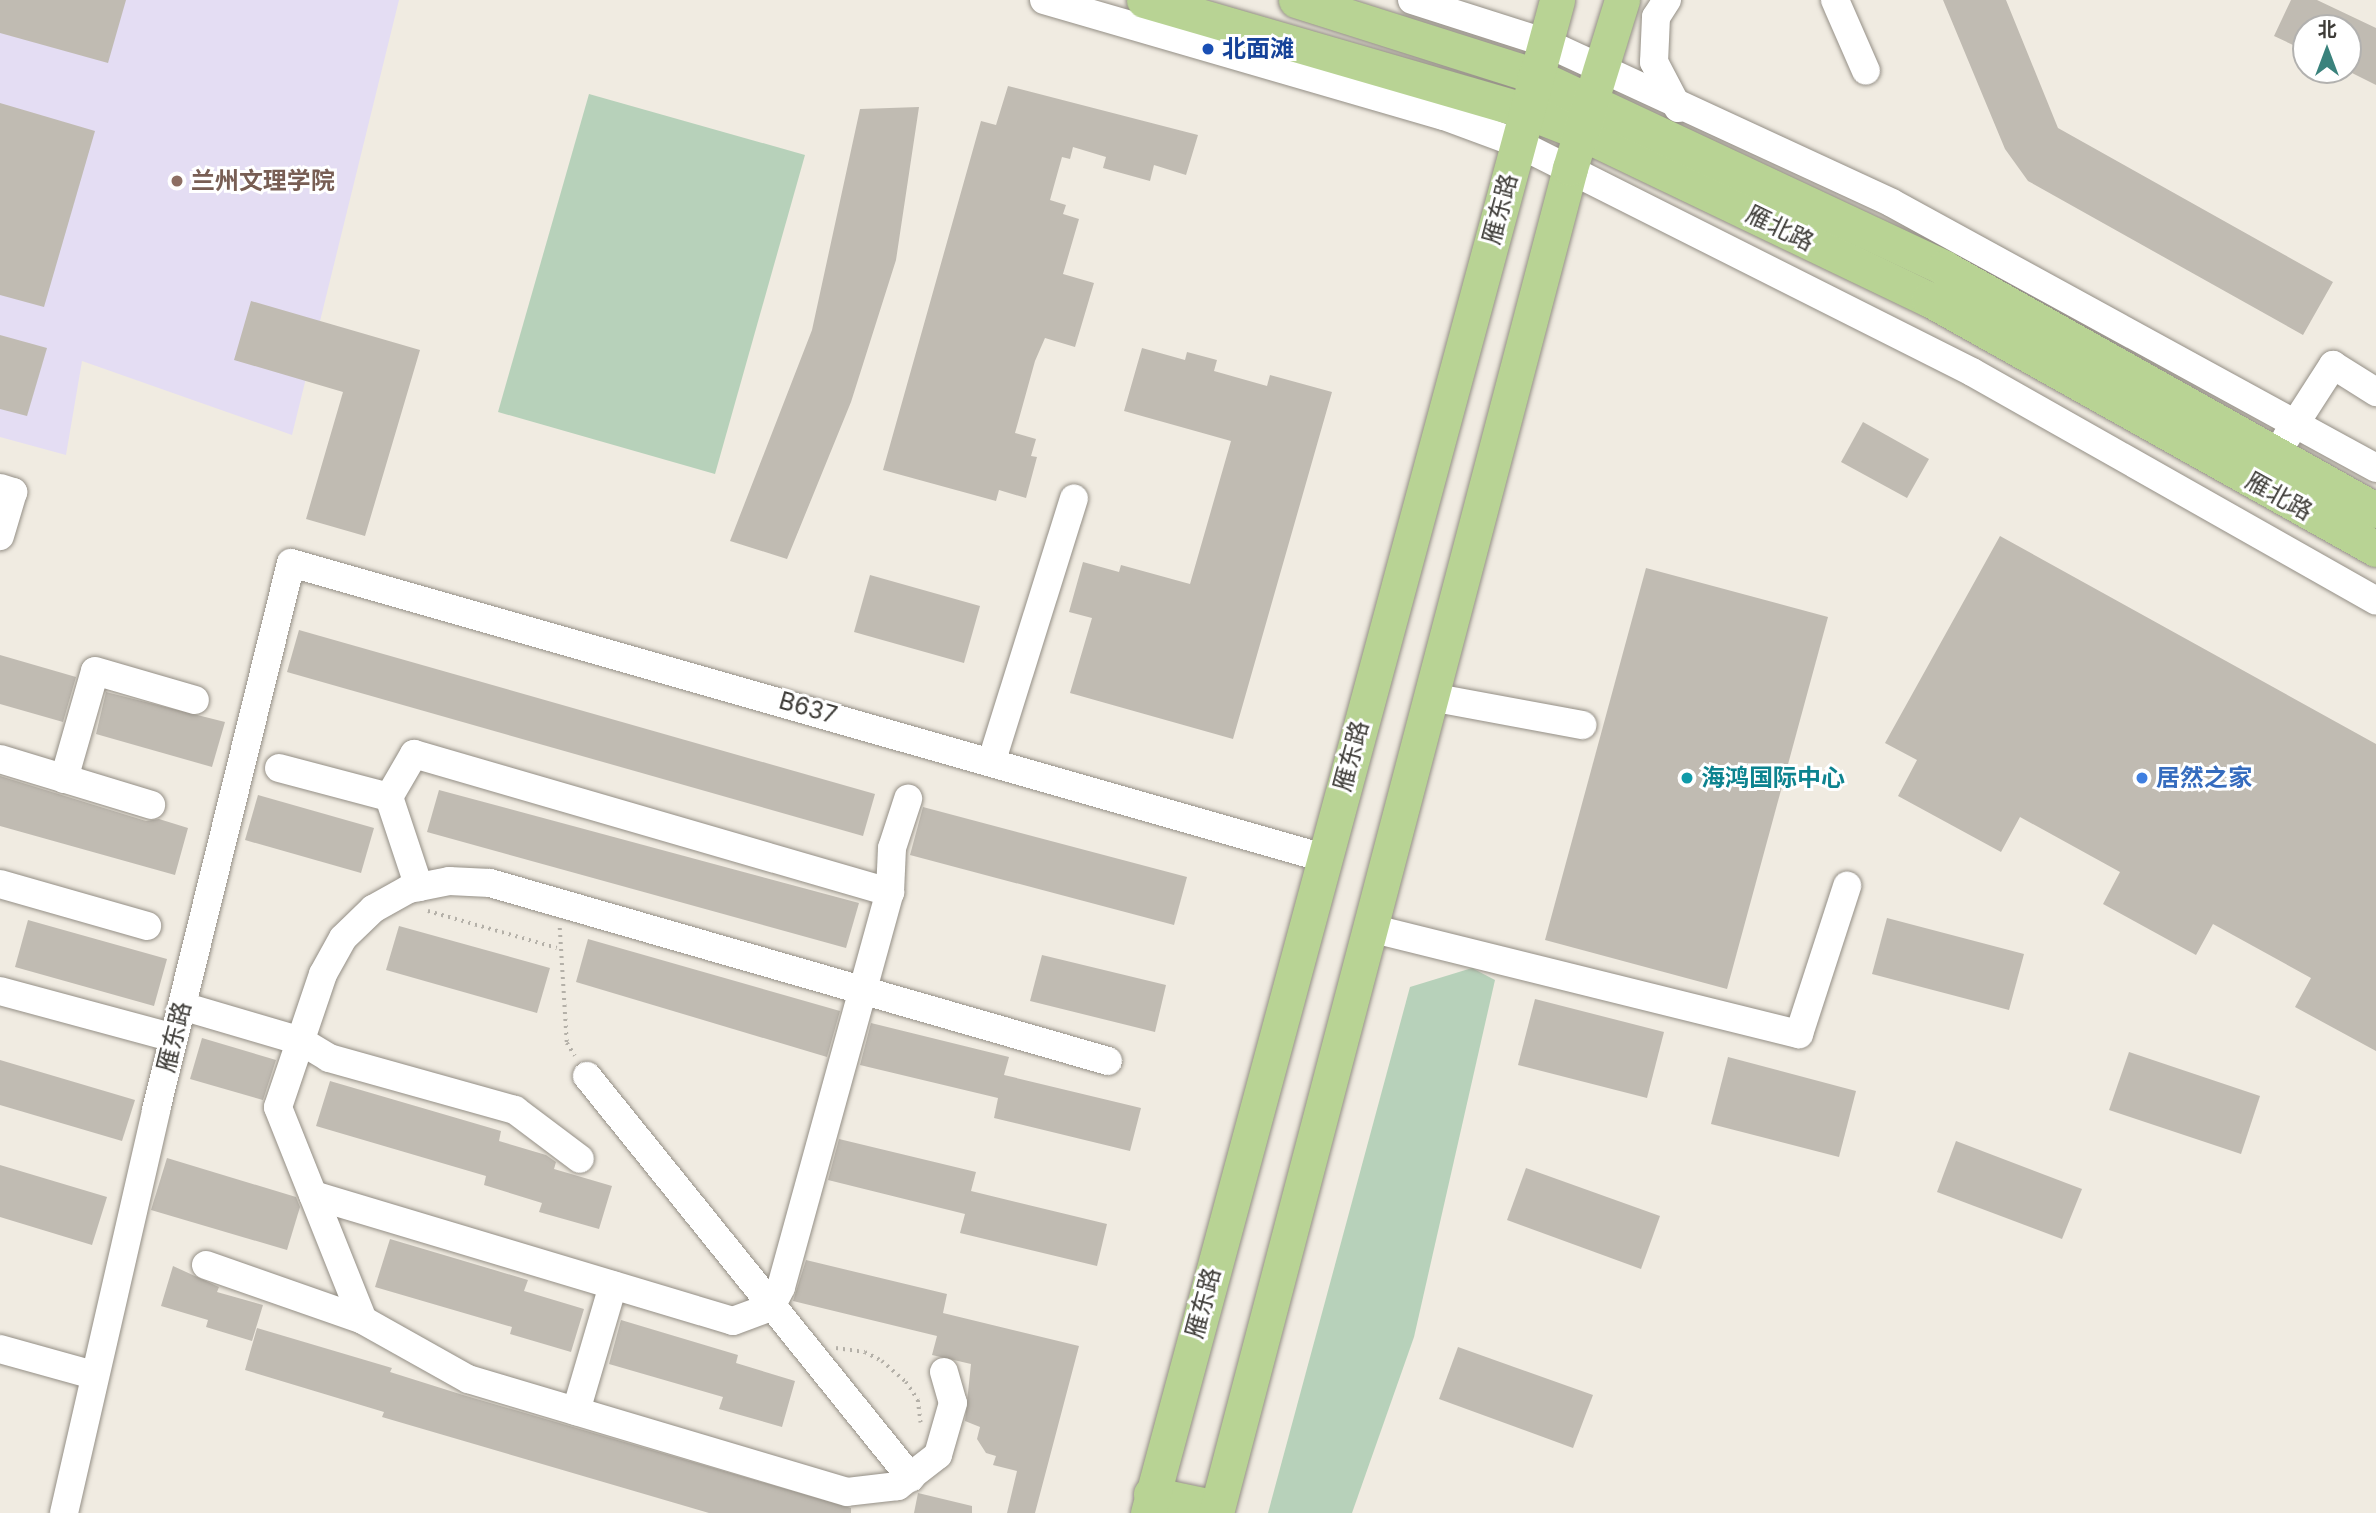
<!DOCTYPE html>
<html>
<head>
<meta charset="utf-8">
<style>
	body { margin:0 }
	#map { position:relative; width:2376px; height:1513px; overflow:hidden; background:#f0ebe1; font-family:Inter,"Noto Sans SC",sans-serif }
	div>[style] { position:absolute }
	.education>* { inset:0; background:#e4ddf3 }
	.green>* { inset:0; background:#b7d1ba }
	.building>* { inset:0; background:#c0bbb2 }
	.path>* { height:3.5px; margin-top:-1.75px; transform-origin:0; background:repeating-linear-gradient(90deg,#b4b0a8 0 2px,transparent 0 7px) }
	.roads { filter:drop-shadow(0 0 2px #948f86) drop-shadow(0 0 2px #948f86) }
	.minor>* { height:28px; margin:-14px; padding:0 14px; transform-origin:14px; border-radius:14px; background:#fff }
	.major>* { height:35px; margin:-17.5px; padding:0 17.5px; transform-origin:17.5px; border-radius:17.5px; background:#b8d394 }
	.dots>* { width:19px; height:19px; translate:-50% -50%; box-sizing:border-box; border:4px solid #fff; border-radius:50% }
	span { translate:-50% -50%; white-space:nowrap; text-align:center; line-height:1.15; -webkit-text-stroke:6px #fff; paint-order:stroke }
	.transit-label { font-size:24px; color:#164399; font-weight:700 }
	.left { translate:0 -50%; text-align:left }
	.education-label { font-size:24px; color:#785e54; font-weight:700 }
	.street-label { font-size:24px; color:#3e3c38 }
	.culture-label { font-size:24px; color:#0d838f; font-weight:700 }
	.shop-label { font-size:24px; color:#366cbe; font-weight:700 }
	.north { position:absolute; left:2292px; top:14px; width:70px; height:70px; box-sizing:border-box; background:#fff; border:2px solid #b2b1af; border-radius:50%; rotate:0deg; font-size:19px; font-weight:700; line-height:28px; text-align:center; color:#3e3c38 }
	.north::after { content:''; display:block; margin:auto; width:24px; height:32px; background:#3a827c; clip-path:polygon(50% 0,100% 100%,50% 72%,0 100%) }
</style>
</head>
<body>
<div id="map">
	<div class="education">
		<div style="clip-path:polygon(0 0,399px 0,292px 435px,82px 361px,66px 455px,0 437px)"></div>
	</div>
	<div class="green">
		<div style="clip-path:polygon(589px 94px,805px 155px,715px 474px,498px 412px)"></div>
		<div style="clip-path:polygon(1472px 968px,1495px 980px,1414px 1337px,1352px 1513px,1268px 1513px,1410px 987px)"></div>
	</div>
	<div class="building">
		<div style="clip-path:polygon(0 0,126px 0,108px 63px,0 33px)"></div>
		<div style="clip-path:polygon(1943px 0,2006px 0,2058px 128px,2333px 282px,2303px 335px,2028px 181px,2005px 149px)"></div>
		<div style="clip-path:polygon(2291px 0,2317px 0,2376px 28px,2376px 85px,2348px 71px,2348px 28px,2306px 28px,2306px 51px,2274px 36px)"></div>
		<div style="clip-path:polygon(1008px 86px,1198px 135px,1186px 175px,1154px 165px,1150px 181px,1103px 168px,1106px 157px,1073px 147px,1070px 159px,1062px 157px,1050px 200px,1066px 205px,1063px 214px,1079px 219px,1063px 274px,1094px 283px,1075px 347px,1045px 338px,1035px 361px,1015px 433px,1036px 439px,1031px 456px,1037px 457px,1026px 498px,999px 490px,996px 501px,883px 470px,981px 121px,996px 125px)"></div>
		<div style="clip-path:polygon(0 103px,95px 131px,44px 307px,0 295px)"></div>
		<div style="clip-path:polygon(919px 107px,896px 260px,851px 402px,787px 559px,730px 541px,812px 330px,860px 109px)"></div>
		<div style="clip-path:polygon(251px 301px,420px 350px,365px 536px,306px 519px,343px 392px,234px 360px)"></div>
		<div style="clip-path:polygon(0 335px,47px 348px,27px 416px,0 409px)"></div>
		<div style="clip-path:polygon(1142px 348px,1185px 360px,1187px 352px,1217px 360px,1214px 371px,1267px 386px,1270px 375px,1332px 392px,1233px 739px,1070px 693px,1092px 618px,1069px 612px,1083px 562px,1119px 572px,1121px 565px,1190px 584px,1231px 441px,1124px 411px)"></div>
		<div style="clip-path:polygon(1863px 422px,1929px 459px,1907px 498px,1841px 462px)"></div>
		<div style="clip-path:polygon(2000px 536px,2376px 744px,2376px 1051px,2295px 1007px,2311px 978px,2213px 924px,2196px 955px,2103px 904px,2120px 872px,2020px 817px,2001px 852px,1898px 796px,1917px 760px,1885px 743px)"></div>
		<div style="clip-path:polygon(1646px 568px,1828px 617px,1727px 989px,1545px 940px)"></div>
		<div style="clip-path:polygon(870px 575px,980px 606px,964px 663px,854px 632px)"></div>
		<div style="clip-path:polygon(299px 630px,875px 794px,863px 836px,287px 672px)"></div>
		<div style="clip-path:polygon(0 655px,76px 677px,63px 722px,0 704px)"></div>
		<div style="clip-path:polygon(106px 692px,225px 722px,212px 767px,96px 734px)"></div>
		<div style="clip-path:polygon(0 776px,146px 821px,159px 819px,188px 828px,175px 875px,0 826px)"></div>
		<div style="clip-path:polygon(439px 790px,859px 903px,846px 948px,427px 832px)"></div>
		<div style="clip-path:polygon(258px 795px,374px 828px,361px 873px,245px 840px)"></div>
		<div style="clip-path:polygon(923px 807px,1187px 877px,1174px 925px,910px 855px)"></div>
		<div style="clip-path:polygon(1887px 918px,2024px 954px,2009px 1010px,1872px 974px)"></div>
		<div style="clip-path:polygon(28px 920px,167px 959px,154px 1006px,15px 967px)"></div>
		<div style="clip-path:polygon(399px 926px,550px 968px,537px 1013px,386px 970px)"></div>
		<div style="clip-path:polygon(588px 939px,840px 1011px,827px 1057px,576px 982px)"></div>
		<div style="clip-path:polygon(1042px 955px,1166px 985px,1155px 1032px,1030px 1001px)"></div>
		<div style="clip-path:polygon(1535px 999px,1664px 1032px,1647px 1098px,1518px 1065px)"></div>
		<div style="clip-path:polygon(871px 1023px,1009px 1057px,1004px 1075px,1141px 1108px,1130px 1151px,994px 1118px,998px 1098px,860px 1065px)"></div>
		<div style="clip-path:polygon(202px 1038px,276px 1060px,263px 1100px,190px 1079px)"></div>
		<div style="clip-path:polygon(2129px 1052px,2260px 1096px,2241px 1154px,2109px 1110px)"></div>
		<div style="clip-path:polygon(1728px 1057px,1856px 1091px,1839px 1157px,1711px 1124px)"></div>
		<div style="clip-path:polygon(0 1060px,135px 1100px,122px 1141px,0 1105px)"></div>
		<div style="clip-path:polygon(330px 1081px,501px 1131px,499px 1141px,546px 1155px,556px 1162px,554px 1169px,612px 1186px,599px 1229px,539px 1212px,542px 1203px,484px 1185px,486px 1176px,316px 1126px)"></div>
		<div style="clip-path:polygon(839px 1139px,976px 1172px,971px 1191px,1107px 1224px,1097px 1266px,960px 1233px,965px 1214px,828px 1180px)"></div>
		<div style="clip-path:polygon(1956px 1141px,2082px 1189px,2062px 1239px,1937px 1192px)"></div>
		<div style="clip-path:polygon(167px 1158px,296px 1197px,300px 1207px,287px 1250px,151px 1210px)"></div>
		<div style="clip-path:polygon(0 1165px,107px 1197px,92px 1245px,0 1217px)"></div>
		<div style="clip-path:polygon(1526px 1168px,1660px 1216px,1641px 1269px,1507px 1220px)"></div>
		<div style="clip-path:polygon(390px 1239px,528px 1280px,524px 1291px,584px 1309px,571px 1352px,510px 1334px,512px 1327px,375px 1287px)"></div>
		<div style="clip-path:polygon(806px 1260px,947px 1294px,943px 1313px,1079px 1346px,1035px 1513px,1007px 1513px,1017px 1471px,993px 1465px,996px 1456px,986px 1453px,977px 1439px,980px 1427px,965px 1421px,971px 1364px,932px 1355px,937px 1336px,793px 1301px)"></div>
		<div style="clip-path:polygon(173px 1266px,219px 1287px,217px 1292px,263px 1305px,252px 1341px,206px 1327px,208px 1320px,161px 1306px)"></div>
		<div style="clip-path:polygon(621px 1320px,738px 1355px,736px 1363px,795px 1381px,782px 1427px,719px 1409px,723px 1397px,609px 1364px)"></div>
		<div style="clip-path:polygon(257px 1328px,392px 1368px,390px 1372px,463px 1395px,851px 1508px,851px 1513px,709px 1513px,382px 1417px,384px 1412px,245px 1370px)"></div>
		<div style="clip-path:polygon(1458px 1347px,1593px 1395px,1573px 1448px,1439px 1399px)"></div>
		<div style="clip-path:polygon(918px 1493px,972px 1506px,972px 1513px,914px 1513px)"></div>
	</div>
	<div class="path">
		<div style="left:428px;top:911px;width:134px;rotate:16deg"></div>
		<div style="left:560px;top:928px;width:115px;rotate:86.5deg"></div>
		<div style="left:567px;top:1043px;width:15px;rotate:58deg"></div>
		<div style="left:836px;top:1348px;width:29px;rotate:8deg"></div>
		<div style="left:865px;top:1352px;width:19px;rotate:28deg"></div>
		<div style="left:882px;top:1361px;width:32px;rotate:41deg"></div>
		<div style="left:906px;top:1382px;width:22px;rotate:56deg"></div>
		<div style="left:918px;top:1400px;width:23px;rotate:83deg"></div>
	</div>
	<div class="roads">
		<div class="minor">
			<div style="left:1044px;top:0;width:416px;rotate:16.2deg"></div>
			<div style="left:1444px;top:116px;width:78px;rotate:20.3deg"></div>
			<div style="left:1517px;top:143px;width:509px;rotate:26.72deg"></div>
			<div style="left:1972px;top:372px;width:464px;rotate:29.5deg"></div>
			<div style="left:1412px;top:0;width:139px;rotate:17.7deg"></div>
			<div style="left:1544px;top:42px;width:383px;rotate:24.8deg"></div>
			<div style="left:1892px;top:203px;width:552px;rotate:28.7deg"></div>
			<div style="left:1667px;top:0;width:20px;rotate:123deg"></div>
			<div style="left:1656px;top:17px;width:45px;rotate:92.5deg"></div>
			<div style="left:1654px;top:62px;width:52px;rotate:62.4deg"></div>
			<div style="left:1835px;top:0;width:77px;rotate:66.4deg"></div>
			<div style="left:2286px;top:438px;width:87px;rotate:-57.2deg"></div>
			<div style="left:2333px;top:365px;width:51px;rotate:32.1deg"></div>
			<div style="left:0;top:488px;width:14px;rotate:17deg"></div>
			<div style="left:13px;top:492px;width:46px;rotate:106.5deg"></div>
			<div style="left:1431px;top:697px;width:154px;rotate:10.5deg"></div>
			<div style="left:0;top:759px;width:158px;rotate:16.9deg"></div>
			<div style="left:992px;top:760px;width:274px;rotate:-72.6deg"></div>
			<div style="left:279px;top:768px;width:114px;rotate:14.8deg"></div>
			<div style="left:389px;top:797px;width:95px;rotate:71.6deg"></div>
			<div style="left:64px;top:779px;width:112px;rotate:-74deg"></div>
			<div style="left:95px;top:671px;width:104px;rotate:16.2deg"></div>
			<div style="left:389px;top:797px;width:50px;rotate:-59.8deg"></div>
			<div style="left:414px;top:754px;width:496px;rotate:16.2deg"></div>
			<div style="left:890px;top:892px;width:44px;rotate:-87.4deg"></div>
			<div style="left:892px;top:848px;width:52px;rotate:-71.9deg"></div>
			<div style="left:0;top:884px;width:153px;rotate:15.9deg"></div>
			<div style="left:1370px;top:928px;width:442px;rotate:13.9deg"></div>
			<div style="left:1799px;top:1034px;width:156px;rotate:-72deg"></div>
			<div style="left:0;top:991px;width:180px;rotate:15.1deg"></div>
			<div style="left:182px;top:1006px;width:124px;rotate:16.4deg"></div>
			<div style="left:301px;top:1041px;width:33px;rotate:31deg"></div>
			<div style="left:329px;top:1058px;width:193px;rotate:15.6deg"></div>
			<div style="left:515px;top:1110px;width:81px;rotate:37deg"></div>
			<div style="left:587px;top:1076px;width:516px;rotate:51.13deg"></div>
			<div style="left:313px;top:1195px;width:438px;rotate:16.7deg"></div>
			<div style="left:733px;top:1321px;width:40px;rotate:-20.2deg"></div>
			<div style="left:771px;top:1307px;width:22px;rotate:-63deg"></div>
			<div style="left:781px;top:1287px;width:410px;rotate:-74.6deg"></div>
			<div style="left:206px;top:1265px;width:166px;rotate:19.3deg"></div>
			<div style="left:0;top:1349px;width:97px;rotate:15.6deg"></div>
			<div style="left:944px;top:1372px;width:32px;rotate:74deg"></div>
			<div style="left:953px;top:1403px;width:54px;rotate:106.1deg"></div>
			<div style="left:938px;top:1455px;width:51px;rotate:142.2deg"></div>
			<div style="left:898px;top:1486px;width:51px;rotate:173.3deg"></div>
			<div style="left:847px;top:1492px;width:395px;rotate:-163.4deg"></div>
			<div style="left:468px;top:1379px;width:120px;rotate:-150.7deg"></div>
			<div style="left:363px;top:1320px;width:229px;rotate:-111.8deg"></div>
			<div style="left:278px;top:1107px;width:140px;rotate:-71.3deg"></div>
			<div style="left:323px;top:974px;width:41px;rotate:-60.9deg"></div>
			<div style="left:343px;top:938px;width:42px;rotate:-44deg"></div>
			<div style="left:373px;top:909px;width:41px;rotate:-29.1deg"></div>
			<div style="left:409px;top:889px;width:41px;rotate:-11.3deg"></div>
			<div style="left:449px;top:881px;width:41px;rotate:2.8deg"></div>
			<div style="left:490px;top:883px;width:643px;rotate:16.07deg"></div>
			<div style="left:576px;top:1411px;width:131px;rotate:-73.6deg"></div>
			<div style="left:64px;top:1513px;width:413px;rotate:-77.1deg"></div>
			<div style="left:156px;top:1110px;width:563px;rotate:-76.14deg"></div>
			<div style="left:291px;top:563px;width:1074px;rotate:15.94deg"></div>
		</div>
		<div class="major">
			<div style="left:1144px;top:0;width:398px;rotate:16.2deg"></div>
			<div style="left:1526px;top:111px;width:60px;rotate:21.4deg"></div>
			<div style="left:1582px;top:133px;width:385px;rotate:25.6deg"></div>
			<div style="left:1929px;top:299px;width:512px;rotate:29.22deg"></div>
			<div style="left:1296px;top:0;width:251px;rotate:17.6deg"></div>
			<div style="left:1535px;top:76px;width:452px;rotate:25.1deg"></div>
			<div style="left:1944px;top:268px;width:495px;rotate:29.3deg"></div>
			<div style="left:1151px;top:1494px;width:67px;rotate:12deg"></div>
			<div style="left:1148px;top:1513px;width:1567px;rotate:-74.87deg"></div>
			<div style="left:1216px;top:1513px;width:1391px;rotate:-75.25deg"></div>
			<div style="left:1570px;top:168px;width:176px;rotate:-72.8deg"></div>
		</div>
	</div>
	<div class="dots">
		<div style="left:1208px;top:49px;background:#1a4fb4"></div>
		<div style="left:177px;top:181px;background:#8d6e63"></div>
		<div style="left:1687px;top:778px;background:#0f9aa8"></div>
		<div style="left:2142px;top:778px;background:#3f7fe0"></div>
	</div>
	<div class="transit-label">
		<span class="left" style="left:1222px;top:49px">北面滩</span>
	</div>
	<div class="education-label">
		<span class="left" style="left:191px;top:181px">兰州文理学院</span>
	</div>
	<div class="street-label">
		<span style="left:1500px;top:209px;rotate:-75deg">雁东路</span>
		<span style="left:1780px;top:228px;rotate:26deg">雁北路</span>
		<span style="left:2279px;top:496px;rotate:29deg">雁北路</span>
		<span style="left:808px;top:708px;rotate:16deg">B637</span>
		<span style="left:1351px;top:756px;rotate:-75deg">雁东路</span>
		<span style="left:174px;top:1037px;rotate:-76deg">雁东路</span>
		<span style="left:1203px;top:1303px;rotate:-75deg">雁东路</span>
	</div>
	<div class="culture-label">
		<span class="left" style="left:1701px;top:778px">海鸿国际中心</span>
	</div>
	<div class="shop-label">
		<span class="left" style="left:2156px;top:778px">居然之家</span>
	</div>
	<div class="north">北</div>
</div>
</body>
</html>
